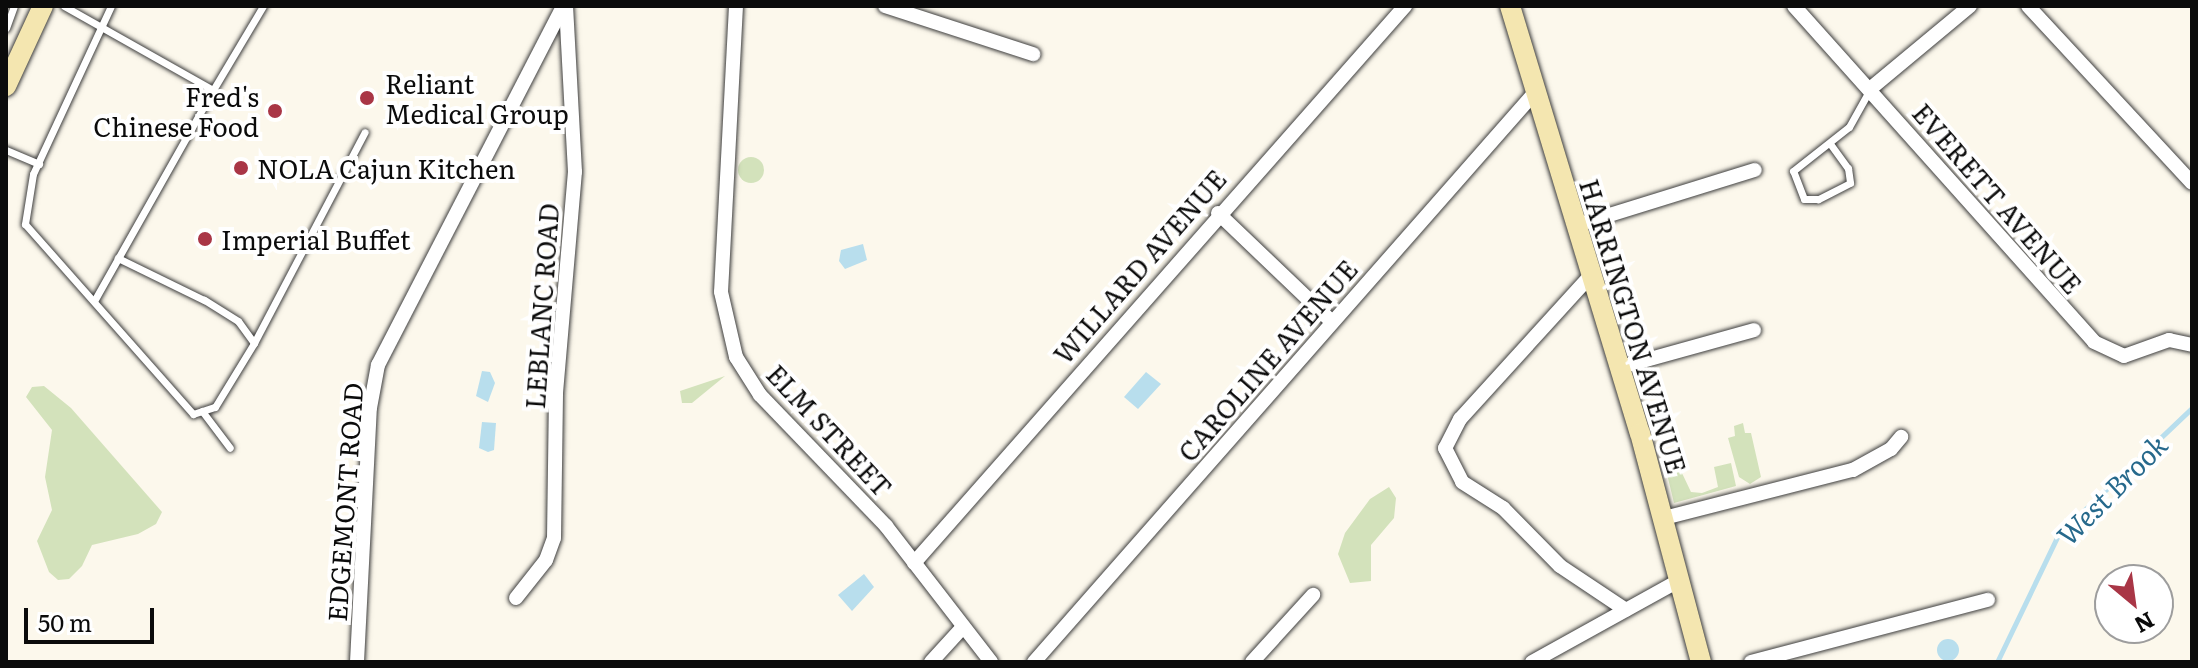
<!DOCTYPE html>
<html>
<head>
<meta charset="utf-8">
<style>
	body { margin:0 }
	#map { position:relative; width:2198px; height:668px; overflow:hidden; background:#fcf8ec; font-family:Literata,serif }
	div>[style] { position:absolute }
	.green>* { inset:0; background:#d3e2bb }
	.round { border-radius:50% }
	.water>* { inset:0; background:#b8deed }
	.stream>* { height:5px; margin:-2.5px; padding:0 2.5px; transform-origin:2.5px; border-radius:2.5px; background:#b8deed }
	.roads { filter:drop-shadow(0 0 2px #3e3e3e) drop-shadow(0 0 2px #3e3e3e) }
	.service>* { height:7px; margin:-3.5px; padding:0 3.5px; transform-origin:3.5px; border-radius:3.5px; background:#fff }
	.minor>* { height:14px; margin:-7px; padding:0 7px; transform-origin:7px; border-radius:7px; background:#fff }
	.secondary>* { height:20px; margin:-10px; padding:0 10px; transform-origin:10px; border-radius:10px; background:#f4e6b0 }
	.dots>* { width:22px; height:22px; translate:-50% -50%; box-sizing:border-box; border:4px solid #fff; border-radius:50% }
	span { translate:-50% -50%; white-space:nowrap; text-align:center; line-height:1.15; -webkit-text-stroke:8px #fff; paint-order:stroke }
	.poi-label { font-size:26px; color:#0b0b0b }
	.left { translate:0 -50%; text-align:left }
	.right { translate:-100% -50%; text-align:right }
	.street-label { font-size:26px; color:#0b0b0b }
	.water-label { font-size:28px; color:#26698c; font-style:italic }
	.frame { position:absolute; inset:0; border:8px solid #0b0b0b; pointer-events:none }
	.north { position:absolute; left:2094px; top:564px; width:80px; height:80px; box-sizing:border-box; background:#fff; border:2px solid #9d9d9d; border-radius:50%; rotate:151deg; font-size:22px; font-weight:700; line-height:32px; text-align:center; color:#0b0b0b }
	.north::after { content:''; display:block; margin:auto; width:28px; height:36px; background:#a93646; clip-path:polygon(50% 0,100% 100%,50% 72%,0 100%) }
	.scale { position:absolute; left:24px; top:608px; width:130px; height:36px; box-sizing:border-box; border:4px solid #0b0b0b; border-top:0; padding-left:10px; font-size:24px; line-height:28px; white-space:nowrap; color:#0b0b0b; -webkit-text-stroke:6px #fff; paint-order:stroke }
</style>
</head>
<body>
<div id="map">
	<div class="green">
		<div class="round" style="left:738px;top:157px;width:26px;height:26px"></div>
		<div style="clip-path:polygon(725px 376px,692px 403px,682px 403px,680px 391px)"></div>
		<div style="clip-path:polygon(44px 386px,71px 408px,162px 512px,156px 524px,138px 534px,92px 545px,82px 566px,69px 579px,58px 580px,49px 572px,37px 541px,52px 510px,45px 477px,52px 430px,26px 397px,32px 387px)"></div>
		<div style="clip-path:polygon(1743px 423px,1745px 433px,1751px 433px,1761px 477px,1750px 484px,1739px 477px,1728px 438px,1735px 436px,1734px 426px)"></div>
		<div style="clip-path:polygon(1731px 463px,1736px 486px,1674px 503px,1667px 474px,1681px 471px,1691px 492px,1702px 493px,1718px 487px,1714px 467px)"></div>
		<div style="clip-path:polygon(1389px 487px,1396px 498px,1394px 518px,1371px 545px,1371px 581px,1350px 583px,1338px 554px,1345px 533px,1370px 499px)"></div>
	</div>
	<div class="water">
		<div style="clip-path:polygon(863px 244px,867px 260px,845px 269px,839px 261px,841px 250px)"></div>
		<div style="clip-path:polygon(482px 371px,490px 372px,495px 383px,488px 402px,476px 396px)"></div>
		<div style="clip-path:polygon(1146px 372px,1161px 384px,1138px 409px,1124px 397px)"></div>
		<div style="clip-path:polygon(482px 422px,496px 423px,494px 450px,488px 452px,479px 448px)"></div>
		<div style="clip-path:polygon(864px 574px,874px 587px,852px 611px,838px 595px)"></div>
		<div class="round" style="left:1937px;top:639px;width:22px;height:22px"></div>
	</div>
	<div class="stream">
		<div style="left:1997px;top:662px;width:141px;rotate:-64.3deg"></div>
		<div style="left:2058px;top:535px;width:185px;rotate:-43.5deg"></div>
	</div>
	<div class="roads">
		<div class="service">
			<div style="left:64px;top:6px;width:171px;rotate:29.4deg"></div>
			<div style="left:213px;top:90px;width:242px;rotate:119.4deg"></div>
			<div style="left:111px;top:6px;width:185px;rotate:114.9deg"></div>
			<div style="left:33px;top:174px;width:51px;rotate:99.1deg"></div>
			<div style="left:25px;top:224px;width:254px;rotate:48.5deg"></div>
			<div style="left:193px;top:414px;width:23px;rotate:-18deg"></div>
			<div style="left:215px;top:407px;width:75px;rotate:-58.6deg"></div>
			<div style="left:254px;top:343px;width:27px;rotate:-126deg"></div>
			<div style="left:238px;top:321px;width:40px;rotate:-148deg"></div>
			<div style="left:204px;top:300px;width:96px;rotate:-154deg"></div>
			<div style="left:6px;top:28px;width:23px;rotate:-70deg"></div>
			<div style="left:213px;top:90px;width:98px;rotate:-59.2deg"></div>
			<div style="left:1831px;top:145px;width:29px;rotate:54deg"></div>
			<div style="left:1848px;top:168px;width:15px;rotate:82deg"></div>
			<div style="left:1850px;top:183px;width:36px;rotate:153deg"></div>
			<div style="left:1818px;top:199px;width:14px;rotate:180deg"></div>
			<div style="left:1804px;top:199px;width:30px;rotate:-111deg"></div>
			<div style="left:1793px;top:171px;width:71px;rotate:-38.2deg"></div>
			<div style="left:1849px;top:127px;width:41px;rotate:-60.9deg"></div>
			<div style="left:6px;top:150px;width:36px;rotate:23deg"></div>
			<div style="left:254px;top:343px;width:238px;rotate:-62.3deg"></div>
			<div style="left:202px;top:411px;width:46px;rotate:52.9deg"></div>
		</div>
		<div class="minor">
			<div style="left:736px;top:6px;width:286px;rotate:93deg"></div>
			<div style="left:721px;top:292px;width:67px;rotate:77deg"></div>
			<div style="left:736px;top:357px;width:45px;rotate:57.7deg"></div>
			<div style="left:760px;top:395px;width:182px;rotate:46.1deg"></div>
			<div style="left:886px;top:526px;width:172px;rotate:52.3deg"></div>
			<div style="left:885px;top:6px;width:156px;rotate:18deg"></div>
			<div style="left:1794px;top:6px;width:450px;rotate:48.2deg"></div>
			<div style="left:2094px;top:342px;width:33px;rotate:25deg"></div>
			<div style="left:2124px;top:356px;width:48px;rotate:-19.6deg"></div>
			<div style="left:2169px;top:340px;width:24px;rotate:12deg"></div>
			<div style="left:2028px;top:6px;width:241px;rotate:47.2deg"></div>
			<div style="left:1870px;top:89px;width:130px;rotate:-39.7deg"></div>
			<div style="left:1218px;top:213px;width:158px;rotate:43.7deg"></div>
			<div style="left:1577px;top:225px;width:186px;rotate:-17.2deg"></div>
			<div style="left:1592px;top:274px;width:196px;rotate:132.3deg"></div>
			<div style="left:1460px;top:419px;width:33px;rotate:117deg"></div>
			<div style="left:1445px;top:448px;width:38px;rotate:63deg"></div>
			<div style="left:1462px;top:482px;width:49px;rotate:32.4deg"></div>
			<div style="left:1503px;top:508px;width:81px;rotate:45.5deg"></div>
			<div style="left:1560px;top:566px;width:79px;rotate:33.7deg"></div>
			<div style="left:1621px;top:367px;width:138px;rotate:-15.5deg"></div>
			<div style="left:1664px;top:518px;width:195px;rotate:-14.3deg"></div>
			<div style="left:1853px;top:470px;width:43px;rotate:-28.9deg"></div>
			<div style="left:1891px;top:449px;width:16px;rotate:-50deg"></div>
			<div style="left:914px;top:563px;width:743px;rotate:-48.6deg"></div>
			<div style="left:516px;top:598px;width:48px;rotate:-51.7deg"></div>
			<div style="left:546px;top:560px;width:23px;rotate:-70deg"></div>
			<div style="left:554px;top:538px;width:145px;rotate:-89.2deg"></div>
			<div style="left:556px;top:393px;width:222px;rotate:-85.1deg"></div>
			<div style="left:575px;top:172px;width:166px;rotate:-93.1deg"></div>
			<div style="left:357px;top:662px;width:254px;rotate:-87.1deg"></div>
			<div style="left:370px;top:408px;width:44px;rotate:-79.5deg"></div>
			<div style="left:378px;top:365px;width:404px;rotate:-62.7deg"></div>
			<div style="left:931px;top:662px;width:46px;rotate:-47.6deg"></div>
			<div style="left:1034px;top:662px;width:762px;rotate:-48.67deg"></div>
			<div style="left:1252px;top:662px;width:91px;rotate:-47.7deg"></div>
			<div style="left:1532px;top:662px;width:169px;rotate:-29deg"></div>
			<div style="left:1751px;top:662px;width:245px;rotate:-14.7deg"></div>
		</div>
		<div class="secondary">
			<div style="left:1510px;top:6px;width:446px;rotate:73.1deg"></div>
			<div style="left:1640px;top:433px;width:237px;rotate:75.1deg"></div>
			<div style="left:6px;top:86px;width:88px;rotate:-65.2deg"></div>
		</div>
	</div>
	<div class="dots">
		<div style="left:367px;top:98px;background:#a93646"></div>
		<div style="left:275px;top:111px;background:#a93646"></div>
		<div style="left:241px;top:168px;background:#a93646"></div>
		<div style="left:205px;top:239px;background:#a93646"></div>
	</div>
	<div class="poi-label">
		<span class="left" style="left:385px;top:98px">Reliant<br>Medical Group</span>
		<span class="right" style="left:259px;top:111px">Fred's<br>Chinese Food</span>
		<span class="left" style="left:257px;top:168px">NOLA Cajun Kitchen</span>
		<span class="left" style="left:221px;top:239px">Imperial Buffet</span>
	</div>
	<div class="street-label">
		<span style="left:1998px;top:198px;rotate:49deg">EVERETT AVENUE</span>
		<span style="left:1139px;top:266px;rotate:-49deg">WILLARD AVENUE</span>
		<span style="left:541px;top:306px;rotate:-86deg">LEBLANC ROAD</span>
		<span style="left:1634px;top:326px;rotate:73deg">HARRINGTON AVENUE</span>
		<span style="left:1267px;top:360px;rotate:-49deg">CAROLINE AVENUE</span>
		<span style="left:830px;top:430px;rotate:47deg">ELM STREET</span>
		<span style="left:344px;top:502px;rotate:-86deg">EDGEMONT ROAD</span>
	</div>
	<div class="water-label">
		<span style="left:2111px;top:489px;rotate:-45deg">West Brook</span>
	</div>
	<div class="frame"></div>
	<div class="north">N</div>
	<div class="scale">50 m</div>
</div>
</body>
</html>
